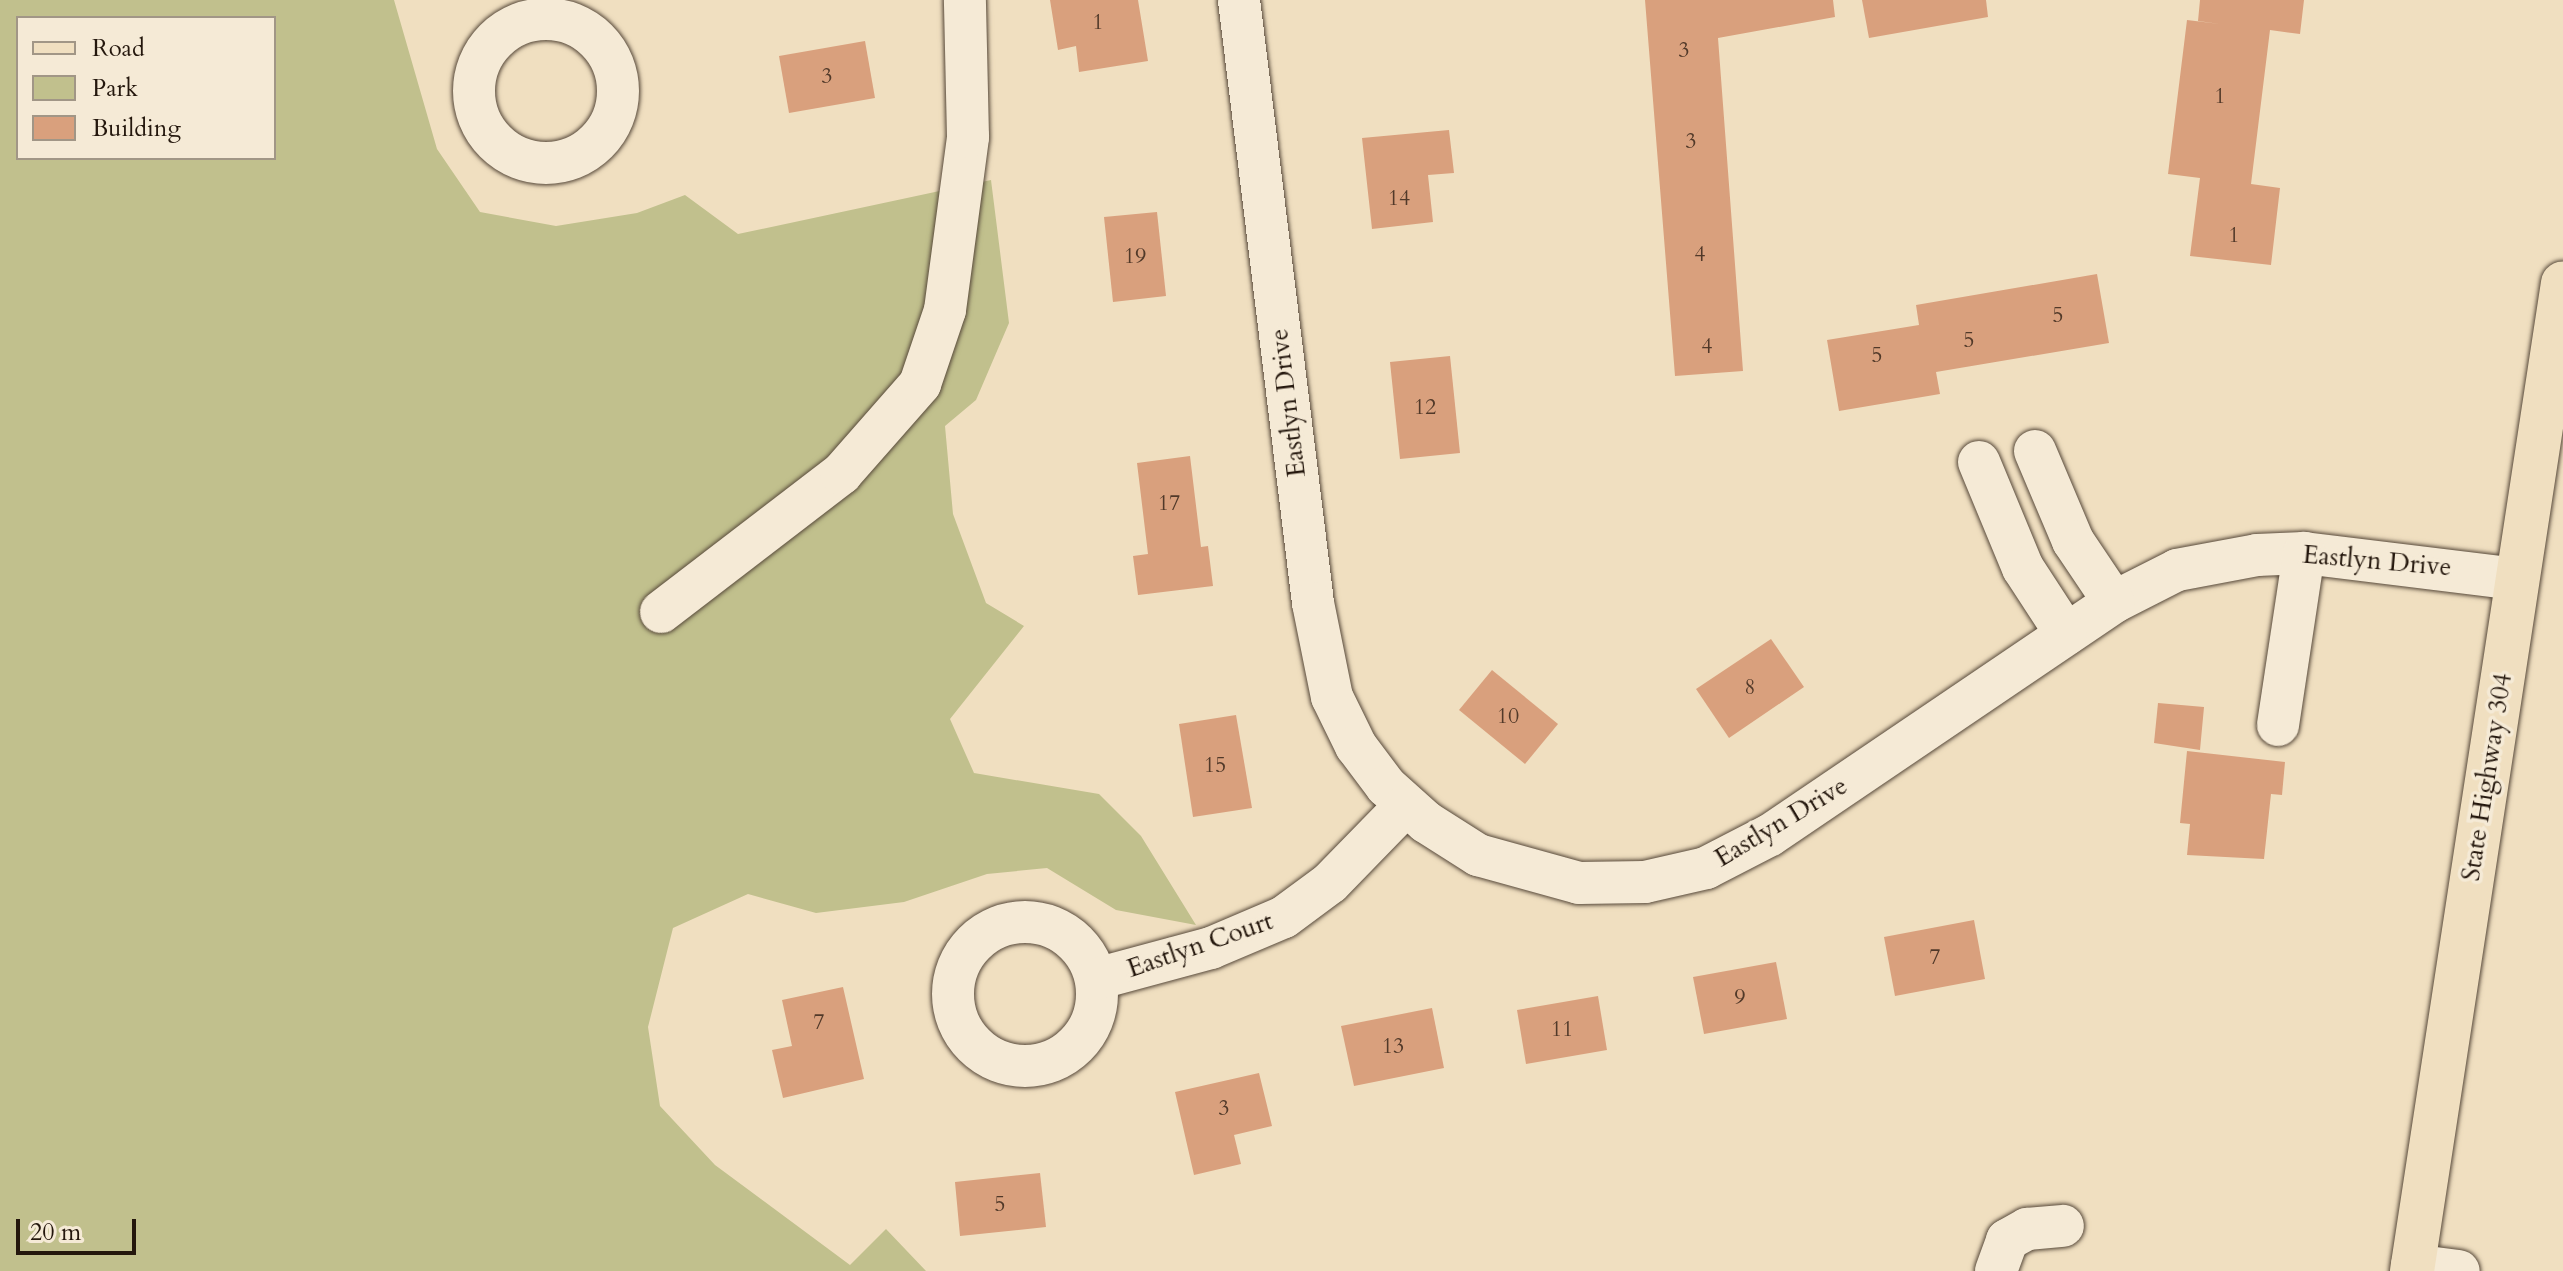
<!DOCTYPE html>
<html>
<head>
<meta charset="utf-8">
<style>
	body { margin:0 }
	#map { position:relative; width:2563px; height:1271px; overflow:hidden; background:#f0dfc0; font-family:Cardo,serif }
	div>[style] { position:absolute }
	.green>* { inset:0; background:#c1c08d }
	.building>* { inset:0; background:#d9a07d }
	.roads { filter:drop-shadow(0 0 2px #57493a) drop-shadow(0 0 2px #57493a) }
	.minor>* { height:42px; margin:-21px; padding:0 21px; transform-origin:21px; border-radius:21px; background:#f5ead6 }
	.minor>.ring { margin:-21px; padding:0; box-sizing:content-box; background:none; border:42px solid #f5ead6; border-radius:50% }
	.major>* { height:44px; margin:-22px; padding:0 22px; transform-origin:22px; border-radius:22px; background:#f0dfc0 }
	span { translate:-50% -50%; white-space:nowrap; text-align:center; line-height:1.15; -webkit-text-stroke:7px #f5ead6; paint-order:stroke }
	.number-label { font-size:22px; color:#513929 }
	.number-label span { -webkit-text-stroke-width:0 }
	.street-label { font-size:26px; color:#24170d }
	.legend { position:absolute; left:16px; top:16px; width:260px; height:144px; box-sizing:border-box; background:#f5ead6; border:2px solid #a19686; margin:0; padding:10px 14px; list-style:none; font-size:24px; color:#24170d }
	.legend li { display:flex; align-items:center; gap:16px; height:40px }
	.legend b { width:40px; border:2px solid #a19686 }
	.scale { position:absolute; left:16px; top:1219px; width:120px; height:36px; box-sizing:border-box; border:4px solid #24170d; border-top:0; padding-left:10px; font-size:24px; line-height:28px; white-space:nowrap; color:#24170d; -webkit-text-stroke:6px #f5ead6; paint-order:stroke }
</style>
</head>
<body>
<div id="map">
	<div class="green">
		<div style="clip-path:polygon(evenodd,0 0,394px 0,437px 149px,480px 212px,556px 226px,637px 213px,685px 195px,738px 234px,991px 180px,1009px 323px,976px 400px,945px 426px,953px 514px,986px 603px,1024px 626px,950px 719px,974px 773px,1099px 794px,1141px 836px,1196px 925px,1116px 910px,1047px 868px,987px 874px,904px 902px,816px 913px,748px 894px,673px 928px,648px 1027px,660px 1106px,715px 1165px,850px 1265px,886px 1229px,926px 1271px,0 1271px,0 0,18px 18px,274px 18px,274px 158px,18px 158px,18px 18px)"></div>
	</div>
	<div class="building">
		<div style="clip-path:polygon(1050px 0,1138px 0,1148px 61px,1079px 72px,1076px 46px,1058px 50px)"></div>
		<div style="clip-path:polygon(1645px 0,1833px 0,1835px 17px,1718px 38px,1743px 371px,1675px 376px)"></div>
		<div style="clip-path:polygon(1862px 0,1986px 0,1988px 17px,1869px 38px)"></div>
		<div style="clip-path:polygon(2200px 0,2304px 0,2300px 34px,2270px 30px,2251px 184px,2280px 188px,2271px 265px,2190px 256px,2200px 178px,2168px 174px,2187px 20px,2220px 24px,2198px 21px)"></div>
		<div style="clip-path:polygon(865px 41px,875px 98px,789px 113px,779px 56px)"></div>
		<div style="clip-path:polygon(1449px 130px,1454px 173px,1428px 175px,1433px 222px,1372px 229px,1362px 138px)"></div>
		<div style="clip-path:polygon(1157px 212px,1166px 296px,1113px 302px,1104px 217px)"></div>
		<div style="clip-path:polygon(2097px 274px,2109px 343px,1936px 372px,1940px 394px,1839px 411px,1827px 340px,1919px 325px,1916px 305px)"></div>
		<div style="clip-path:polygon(1450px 356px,1460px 453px,1400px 459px,1390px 362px)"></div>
		<div style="clip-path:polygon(1190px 456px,1201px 547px,1208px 546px,1213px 586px,1138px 595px,1133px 556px,1148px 554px,1137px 463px)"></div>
		<div style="clip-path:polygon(1771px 639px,1804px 687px,1729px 738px,1696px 689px)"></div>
		<div style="clip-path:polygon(1492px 670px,1558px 724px,1525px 764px,1459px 710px)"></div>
		<div style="clip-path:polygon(2158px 703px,2204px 707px,2200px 750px,2154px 743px)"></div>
		<div style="clip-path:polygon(1236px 715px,1252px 808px,1193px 817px,1179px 724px)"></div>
		<div style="clip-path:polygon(2187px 751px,2285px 762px,2282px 795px,2271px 794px,2264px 859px,2187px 855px,2190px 824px,2180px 823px)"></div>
		<div style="clip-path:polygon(1974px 920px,1985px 979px,1895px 996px,1884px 937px)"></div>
		<div style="clip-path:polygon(1776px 962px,1787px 1019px,1704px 1034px,1693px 977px)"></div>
		<div style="clip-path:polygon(843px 987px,864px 1079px,783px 1098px,772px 1050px,792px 1046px,782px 1000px)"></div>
		<div style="clip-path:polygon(1598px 996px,1607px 1050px,1526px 1064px,1517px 1010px)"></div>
		<div style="clip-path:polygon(1432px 1008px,1444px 1068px,1354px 1086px,1341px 1026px)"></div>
		<div style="clip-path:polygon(1259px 1073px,1272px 1126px,1234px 1135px,1241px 1164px,1194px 1175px,1175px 1092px)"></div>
		<div style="clip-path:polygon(1040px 1173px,1046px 1227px,960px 1236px,955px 1182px)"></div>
	</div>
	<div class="roads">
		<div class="minor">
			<div style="left:1239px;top:0;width:608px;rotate:83deg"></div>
			<div style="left:1313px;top:603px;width:96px;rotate:78.6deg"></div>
			<div style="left:1332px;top:697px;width:55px;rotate:63.9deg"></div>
			<div style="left:1356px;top:746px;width:50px;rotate:53.1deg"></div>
			<div style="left:1386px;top:786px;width:54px;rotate:42deg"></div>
			<div style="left:1426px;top:822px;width:62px;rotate:32.4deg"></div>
			<div style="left:1478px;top:855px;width:105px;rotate:15.5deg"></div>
			<div style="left:1579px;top:883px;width:66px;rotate:-0.9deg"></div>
			<div style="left:1645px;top:882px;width:63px;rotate:-12.9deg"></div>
			<div style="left:1706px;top:868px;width:72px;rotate:-27.3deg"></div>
			<div style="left:1770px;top:835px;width:415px;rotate:-34.1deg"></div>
			<div style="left:2114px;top:602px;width:71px;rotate:-26.9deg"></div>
			<div style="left:2177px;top:570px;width:81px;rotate:-10.6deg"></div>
			<div style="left:2257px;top:555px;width:47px;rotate:-2.4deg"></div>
			<div style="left:2304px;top:553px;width:215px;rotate:7deg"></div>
			<div class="ring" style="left:474px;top:19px;width:102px;height:102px"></div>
			<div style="left:2035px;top:451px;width:98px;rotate:67.1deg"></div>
			<div style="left:2073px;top:541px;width:73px;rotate:56.1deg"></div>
			<div style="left:1979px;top:462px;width:115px;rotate:67.5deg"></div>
			<div style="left:2023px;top:568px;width:79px;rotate:56.9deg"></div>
			<div style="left:661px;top:612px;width:227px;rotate:-37.5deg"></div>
			<div style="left:841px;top:474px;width:120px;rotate:-48.7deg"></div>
			<div style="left:920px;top:384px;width:78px;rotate:-71.3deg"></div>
			<div style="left:945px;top:310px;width:175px;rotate:-82.4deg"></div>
			<div style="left:968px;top:137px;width:137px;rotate:-91.3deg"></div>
			<div style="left:2278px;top:725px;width:174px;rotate:-81.4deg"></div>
			<div class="ring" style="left:953px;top:922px;width:102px;height:102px"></div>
			<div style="left:1096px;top:979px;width:119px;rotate:-15.1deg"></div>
			<div style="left:1211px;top:948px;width:79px;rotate:-23deg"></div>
			<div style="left:1284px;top:917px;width:57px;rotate:-36.5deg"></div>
			<div style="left:1330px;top:883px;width:107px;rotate:-45.8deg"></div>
			<div style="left:2412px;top:1265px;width:47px;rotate:7.3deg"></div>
			<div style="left:1996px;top:1271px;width:33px;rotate:-70deg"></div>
			<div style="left:2007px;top:1240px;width:23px;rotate:-29deg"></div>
			<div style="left:2027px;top:1229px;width:36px;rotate:-5deg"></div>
		</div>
		<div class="major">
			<div style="left:2412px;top:1271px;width:999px;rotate:-81.31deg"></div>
		</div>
	</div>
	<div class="number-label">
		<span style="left:1098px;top:23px">1</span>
		<span style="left:1684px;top:51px">3</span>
		<span style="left:827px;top:77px">3</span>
		<span style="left:2220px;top:97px">1</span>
		<span style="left:1691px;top:142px">3</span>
		<span style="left:1399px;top:199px">14</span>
		<span style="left:2234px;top:236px">1</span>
		<span style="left:1700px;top:255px">4</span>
		<span style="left:1135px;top:257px">19</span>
		<span style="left:2058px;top:316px">5</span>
		<span style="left:1969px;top:341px">5</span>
		<span style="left:1707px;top:347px">4</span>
		<span style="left:1877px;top:356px">5</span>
		<span style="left:1425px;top:408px">12</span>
		<span style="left:1169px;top:504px">17</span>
		<span style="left:1750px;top:688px">8</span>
		<span style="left:1508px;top:717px">10</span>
		<span style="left:1215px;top:766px">15</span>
		<span style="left:1935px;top:958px">7</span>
		<span style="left:1740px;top:998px">9</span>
		<span style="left:819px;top:1023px">7</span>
		<span style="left:1562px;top:1030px">11</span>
		<span style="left:1393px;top:1047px">13</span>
		<span style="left:1224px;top:1109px">3</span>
		<span style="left:1000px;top:1205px">5</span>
	</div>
	<div class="street-label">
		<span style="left:1288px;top:403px;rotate:-97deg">Eastlyn Drive</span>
		<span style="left:2377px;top:561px;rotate:5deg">Eastlyn Drive</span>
		<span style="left:2487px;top:777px;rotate:-81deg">State Highway 304</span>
		<span style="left:1781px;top:822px;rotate:-31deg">Eastlyn Drive</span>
		<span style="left:1200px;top:945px;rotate:-19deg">Eastlyn Court</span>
	</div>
	<ul class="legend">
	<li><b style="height:10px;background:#f0dfc0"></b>Road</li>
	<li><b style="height:22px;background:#c1c08d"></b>Park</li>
	<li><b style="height:22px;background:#d9a07d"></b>Building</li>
	</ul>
	<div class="scale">20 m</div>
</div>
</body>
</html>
